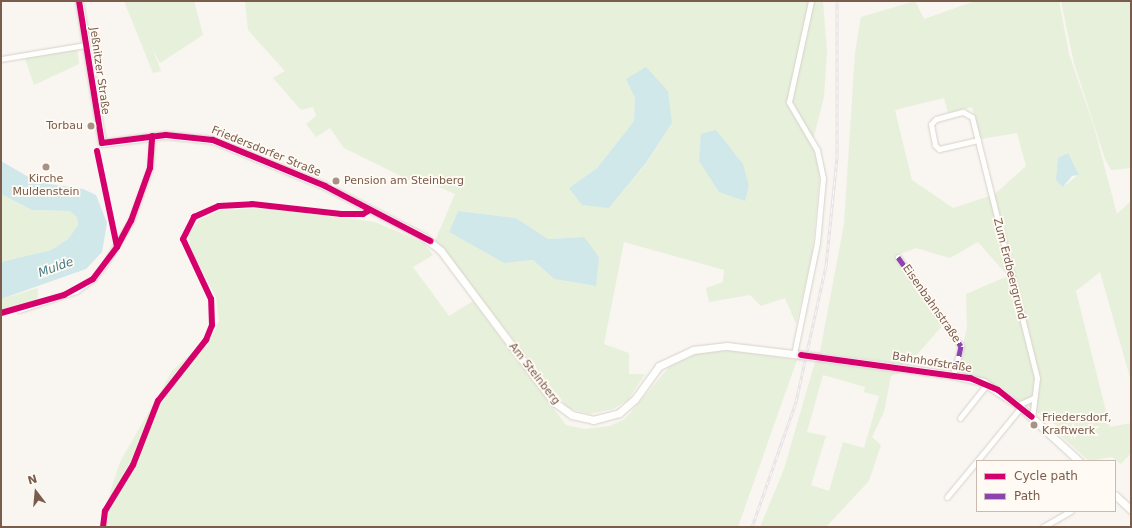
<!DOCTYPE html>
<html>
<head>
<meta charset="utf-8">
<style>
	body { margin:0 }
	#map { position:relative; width:1132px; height:528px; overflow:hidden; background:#f9f5f0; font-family:"DejaVu Sans",sans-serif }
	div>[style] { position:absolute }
	.green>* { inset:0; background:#e7f0db }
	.water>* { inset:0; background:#d0e8ea }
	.roads { filter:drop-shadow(0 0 1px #d7d1cb) drop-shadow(0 0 1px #d7d1cb) }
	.street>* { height:5px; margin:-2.5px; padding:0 2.5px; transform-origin:2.5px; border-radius:2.5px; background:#fefefd }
	.secondary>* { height:7px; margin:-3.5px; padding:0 3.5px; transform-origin:3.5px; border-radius:3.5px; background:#fefefd }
	.rail>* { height:3px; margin-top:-1.5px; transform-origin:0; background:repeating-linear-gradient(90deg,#fffaf3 0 4.5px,#e6e3e7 0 9px); box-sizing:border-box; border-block:1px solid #e6e3e7 }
	.bridges { filter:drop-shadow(0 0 1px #d9d2cb) drop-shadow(0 0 1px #d9d2cb) }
	.secondary-bridge>* { height:7px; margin:-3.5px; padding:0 3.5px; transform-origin:3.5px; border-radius:3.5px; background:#fefefd }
	.quiet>* { height:5px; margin-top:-2.5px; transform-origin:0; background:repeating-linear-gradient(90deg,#8e44ad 0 10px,transparent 0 15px) }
	.cycleway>* { height:6px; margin:-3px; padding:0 3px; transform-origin:3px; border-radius:3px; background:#d6006c }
	.dots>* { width:11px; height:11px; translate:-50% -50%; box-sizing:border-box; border:2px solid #fffaf3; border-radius:50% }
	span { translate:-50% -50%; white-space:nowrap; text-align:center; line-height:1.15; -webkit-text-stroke:3.5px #fffaf3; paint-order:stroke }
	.street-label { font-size:11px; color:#7a5c4d }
	.poi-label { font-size:11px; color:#7a5c4d }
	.right { translate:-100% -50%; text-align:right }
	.left { translate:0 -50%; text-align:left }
	.water-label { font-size:12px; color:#437c86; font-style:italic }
	.frame { position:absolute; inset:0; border:2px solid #7a5c4d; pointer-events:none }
	.legend { position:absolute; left:976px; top:460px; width:140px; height:52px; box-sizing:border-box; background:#fffaf3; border:1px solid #cabbb1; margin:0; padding:5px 7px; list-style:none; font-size:12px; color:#7a5c4d }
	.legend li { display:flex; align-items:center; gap:8px; height:20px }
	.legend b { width:20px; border:1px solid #cabbb1 }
	.north { position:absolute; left:16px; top:472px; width:40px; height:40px; -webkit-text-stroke:3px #fffaf3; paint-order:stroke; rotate:344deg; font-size:11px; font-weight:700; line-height:16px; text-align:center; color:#7a5c4d }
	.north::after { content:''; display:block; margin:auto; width:14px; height:18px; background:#7a5c4d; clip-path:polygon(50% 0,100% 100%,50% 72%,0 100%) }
</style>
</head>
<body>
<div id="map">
	<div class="green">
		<div style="clip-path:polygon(124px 1px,194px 1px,203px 35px,160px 63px,153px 50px,161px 71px,153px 73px)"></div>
		<div style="clip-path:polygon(evenodd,245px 1px,823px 1px,827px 51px,824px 97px,812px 144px,820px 173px,812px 256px,796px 324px,785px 298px,761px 306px,750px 295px,709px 302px,706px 288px,723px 282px,724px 270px,624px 242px,604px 344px,629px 353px,629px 374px,645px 374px,628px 400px,613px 409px,589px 414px,568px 408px,435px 241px,455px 194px,413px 175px,411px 181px,344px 148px,330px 128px,316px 137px,306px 124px,316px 116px,313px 107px,301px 110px,273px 78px,285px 71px,248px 30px,245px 1px,635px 98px,672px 123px,646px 164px,609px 208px,569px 188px,597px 168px,634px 121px,635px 98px,245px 1px,458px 211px,516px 218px,548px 239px,584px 237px,596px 286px,554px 279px,533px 260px,504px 263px,449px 232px,458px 211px)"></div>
		<div style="clip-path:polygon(evenodd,915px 1px,924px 19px,975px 1px,1059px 1px,1069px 54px,1094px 127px,1117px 214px,1131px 201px,1131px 381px,1100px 272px,1076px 291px,1110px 427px,1131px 423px,1131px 453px,1121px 464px,1112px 457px,1089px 461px,1060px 435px,1059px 427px,1000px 387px,957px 372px,967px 327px,966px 294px,1008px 276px,978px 242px,950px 258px,916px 248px,895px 256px,943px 325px,908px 365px,820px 352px,844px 224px,855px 52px,861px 17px,915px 1px,944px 98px,948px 113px,972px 107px,981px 139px,1017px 133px,1026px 166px,995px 194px,953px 208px,912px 180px,895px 110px,944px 98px,915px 1px,1066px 152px,1078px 175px,1063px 187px,1066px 152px)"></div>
		<div style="clip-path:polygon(1061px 1px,1131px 1px,1131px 168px,1111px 170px,1105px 159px,1074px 63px)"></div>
		<div style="clip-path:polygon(77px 49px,79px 64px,34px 85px,25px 58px)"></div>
		<div style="clip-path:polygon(1px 194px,32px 210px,70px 211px,77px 216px,78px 225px,68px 239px,51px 250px,1px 262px)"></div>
		<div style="clip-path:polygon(267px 208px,375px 222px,424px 243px,433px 255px,413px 267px,449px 316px,473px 301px,566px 425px,584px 429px,610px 426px,625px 419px,670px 366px,705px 350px,717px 348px,797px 360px,738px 527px,99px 527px,120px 462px,172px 371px,214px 332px,219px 321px,216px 297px,191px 251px,188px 234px,199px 220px,220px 210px)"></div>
		<div style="clip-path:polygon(38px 288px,37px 302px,1px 312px,1px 299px)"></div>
		<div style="clip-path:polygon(evenodd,830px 361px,905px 371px,891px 376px,884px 412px,872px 437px,881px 445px,869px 481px,826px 527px,760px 527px,784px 469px,815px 362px,830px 361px,823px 375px,865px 387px,864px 392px,879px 396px,864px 448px,843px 442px,829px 491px,811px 485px,826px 436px,807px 432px,823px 375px)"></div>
	</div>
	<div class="water">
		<div style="clip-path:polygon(646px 67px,668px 91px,672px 123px,646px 163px,609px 208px,582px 205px,569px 188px,597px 168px,634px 121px,635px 98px,626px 79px)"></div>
		<div style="clip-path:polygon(716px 130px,743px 164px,749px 186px,745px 201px,719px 192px,699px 161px,701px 134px)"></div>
		<div style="clip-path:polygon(1068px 153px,1079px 175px,1072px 176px,1063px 187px,1056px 180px,1058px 158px)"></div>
		<div style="clip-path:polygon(1px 161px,37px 182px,83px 189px,96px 195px,107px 223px,102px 252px,86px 269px,1px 299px,1px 262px,51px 250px,68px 239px,78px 225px,77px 217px,70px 211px,32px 210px,1px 194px)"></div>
		<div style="clip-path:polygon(458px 211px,516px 218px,548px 239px,584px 237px,599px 257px,596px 286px,554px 279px,533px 260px,504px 263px,449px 232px)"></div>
	</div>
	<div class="roads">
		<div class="street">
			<div style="left:1px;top:59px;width:86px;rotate:-9.4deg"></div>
			<div style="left:978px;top:140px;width:40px;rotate:167deg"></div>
			<div style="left:939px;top:149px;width:6px;rotate:-135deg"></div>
			<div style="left:935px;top:145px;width:21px;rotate:-101deg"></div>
			<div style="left:931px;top:124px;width:7px;rotate:-45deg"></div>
			<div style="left:936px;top:119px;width:28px;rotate:-15deg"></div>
			<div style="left:963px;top:112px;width:10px;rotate:29deg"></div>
			<div style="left:972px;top:117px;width:269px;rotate:76deg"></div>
			<div style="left:1037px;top:378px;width:39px;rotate:97deg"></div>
			<div style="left:898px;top:257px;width:109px;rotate:54.7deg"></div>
			<div style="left:961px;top:346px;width:30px;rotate:105deg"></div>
			<div style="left:19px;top:310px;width:60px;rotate:-18.4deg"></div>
			<div style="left:76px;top:291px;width:21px;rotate:-35deg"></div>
			<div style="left:93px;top:279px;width:19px;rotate:-51deg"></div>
			<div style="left:105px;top:264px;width:50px;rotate:-58.8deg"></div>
			<div style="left:131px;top:221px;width:56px;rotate:-70.3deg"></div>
			<div style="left:150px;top:168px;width:32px;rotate:-86deg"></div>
			<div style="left:794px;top:354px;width:113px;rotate:-78.3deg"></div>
			<div style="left:817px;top:243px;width:65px;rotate:-84.7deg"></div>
			<div style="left:823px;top:178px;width:29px;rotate:-102deg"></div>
			<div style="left:817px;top:150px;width:56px;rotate:-120.3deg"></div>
			<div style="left:789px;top:102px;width:103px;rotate:-77.7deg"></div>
			<div style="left:1018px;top:405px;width:17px;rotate:-24deg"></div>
			<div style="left:960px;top:418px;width:43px;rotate:-51.5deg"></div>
			<div style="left:977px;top:461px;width:70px;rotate:-50.8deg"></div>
			<div style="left:947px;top:497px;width:47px;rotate:-50.2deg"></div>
			<div style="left:1043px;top:527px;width:32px;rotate:-30deg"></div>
		</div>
		<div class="secondary">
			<div style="left:79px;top:1px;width:144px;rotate:80.8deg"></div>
			<div style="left:102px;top:143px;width:64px;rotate:-7.1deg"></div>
			<div style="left:166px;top:135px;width:47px;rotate:6.1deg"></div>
			<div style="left:213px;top:140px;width:121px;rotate:22.3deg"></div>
			<div style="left:325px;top:186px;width:111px;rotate:27.3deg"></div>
			<div style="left:424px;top:237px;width:22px;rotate:39deg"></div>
			<div style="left:441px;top:251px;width:189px;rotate:53.2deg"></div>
			<div style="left:554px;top:402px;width:22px;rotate:36deg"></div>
			<div style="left:572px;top:415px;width:22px;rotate:13deg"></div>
			<div style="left:593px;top:420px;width:27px;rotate:-15deg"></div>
			<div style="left:619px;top:413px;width:21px;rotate:-41deg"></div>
			<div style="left:635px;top:399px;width:41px;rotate:-54deg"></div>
			<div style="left:659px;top:366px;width:38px;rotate:-25deg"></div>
			<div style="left:693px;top:350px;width:34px;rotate:-7deg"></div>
			<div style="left:727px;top:346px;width:75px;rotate:6.9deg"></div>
			<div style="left:818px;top:357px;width:136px;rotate:7.6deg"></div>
			<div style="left:953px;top:375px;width:31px;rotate:13deg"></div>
			<div style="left:983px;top:382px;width:42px;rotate:33.3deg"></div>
			<div style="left:1018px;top:405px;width:83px;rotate:42.6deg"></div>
			<div style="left:1115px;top:495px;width:22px;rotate:43deg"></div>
		</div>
	</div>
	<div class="rail">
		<div style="left:752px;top:527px;width:133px;rotate:-70.6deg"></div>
		<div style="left:796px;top:402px;width:139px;rotate:-77.6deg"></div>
		<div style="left:826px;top:266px;width:110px;rotate:-84.2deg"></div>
		<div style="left:837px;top:157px;width:156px;rotate:-90deg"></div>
	</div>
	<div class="bridges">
		<div class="secondary-bridge">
			<div style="left:801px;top:355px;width:17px;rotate:7deg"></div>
		</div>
	</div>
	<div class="quiet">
		<div style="left:898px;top:257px;width:109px;rotate:54.7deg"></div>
		<div style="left:961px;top:346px;width:19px;rotate:102deg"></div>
	</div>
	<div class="cycleway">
		<div style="left:79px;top:1px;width:144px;rotate:80.8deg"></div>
		<div style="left:102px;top:143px;width:64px;rotate:-7.1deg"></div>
		<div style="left:166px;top:135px;width:47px;rotate:6.1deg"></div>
		<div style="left:213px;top:140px;width:121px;rotate:22.3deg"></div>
		<div style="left:325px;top:186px;width:119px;rotate:27.6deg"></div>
		<div style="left:97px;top:151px;width:98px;rotate:78.2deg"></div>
		<div style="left:1px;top:313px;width:66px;rotate:-15.9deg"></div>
		<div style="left:64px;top:295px;width:33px;rotate:-29deg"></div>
		<div style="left:93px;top:279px;width:40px;rotate:-53deg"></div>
		<div style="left:117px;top:247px;width:30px;rotate:-62deg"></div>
		<div style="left:131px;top:221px;width:56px;rotate:-70.3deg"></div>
		<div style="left:150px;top:168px;width:32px;rotate:-86deg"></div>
		<div style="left:801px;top:355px;width:171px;rotate:7.8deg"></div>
		<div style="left:970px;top:378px;width:30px;rotate:23deg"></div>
		<div style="left:998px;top:390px;width:43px;rotate:38.5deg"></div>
		<div style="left:103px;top:527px;width:16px;rotate:-83deg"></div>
		<div style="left:105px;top:511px;width:54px;rotate:-58.7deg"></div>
		<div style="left:133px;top:465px;width:69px;rotate:-68.7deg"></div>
		<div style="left:158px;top:401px;width:78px;rotate:-51.8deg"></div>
		<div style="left:206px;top:340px;width:16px;rotate:-68deg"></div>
		<div style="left:212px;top:325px;width:26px;rotate:-92deg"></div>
		<div style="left:211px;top:299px;width:66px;rotate:-115deg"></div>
		<div style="left:183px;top:239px;width:25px;rotate:-63deg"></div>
		<div style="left:194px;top:217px;width:27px;rotate:-24deg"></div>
		<div style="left:219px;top:206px;width:33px;rotate:-3deg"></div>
		<div style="left:252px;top:204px;width:90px;rotate:6.4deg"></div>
		<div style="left:341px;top:214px;width:22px"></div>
		<div style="left:363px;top:214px;width:8px;rotate:-30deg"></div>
	</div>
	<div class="dots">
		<div style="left:91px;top:126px;background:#a69286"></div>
		<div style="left:46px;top:167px;background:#a69286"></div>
		<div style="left:336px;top:181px;background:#a69286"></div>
		<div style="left:1034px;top:425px;background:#a69286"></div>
	</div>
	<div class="street-label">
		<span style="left:99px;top:71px;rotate:82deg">Jeßnitzer Straße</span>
		<span style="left:266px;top:152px;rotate:22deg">Friedersdorfer Straße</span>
		<span style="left:1009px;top:269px;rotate:76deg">Zum Erdbeergrund</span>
		<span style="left:931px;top:304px;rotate:55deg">Eisenbahnstraße</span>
		<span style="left:932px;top:363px;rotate:9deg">Bahnhofstraße</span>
		<span style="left:534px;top:374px;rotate:52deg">Am Steinberg</span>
	</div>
	<div class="poi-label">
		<span class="right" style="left:83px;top:126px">Torbau</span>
		<span style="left:46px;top:186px">Kirche<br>Muldenstein</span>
		<span class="left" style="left:344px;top:181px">Pension am Steinberg</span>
		<span class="left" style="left:1042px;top:425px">Friedersdorf,<br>Kraftwerk</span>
	</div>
	<div class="water-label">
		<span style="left:56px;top:268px;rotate:-20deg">Mulde</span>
	</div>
	<div class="frame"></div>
	<ul class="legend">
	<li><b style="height:5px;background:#d6006c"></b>Cycle path</li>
	<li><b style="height:5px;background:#8e44ad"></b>Path</li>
	</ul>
	<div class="north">N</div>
</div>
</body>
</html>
